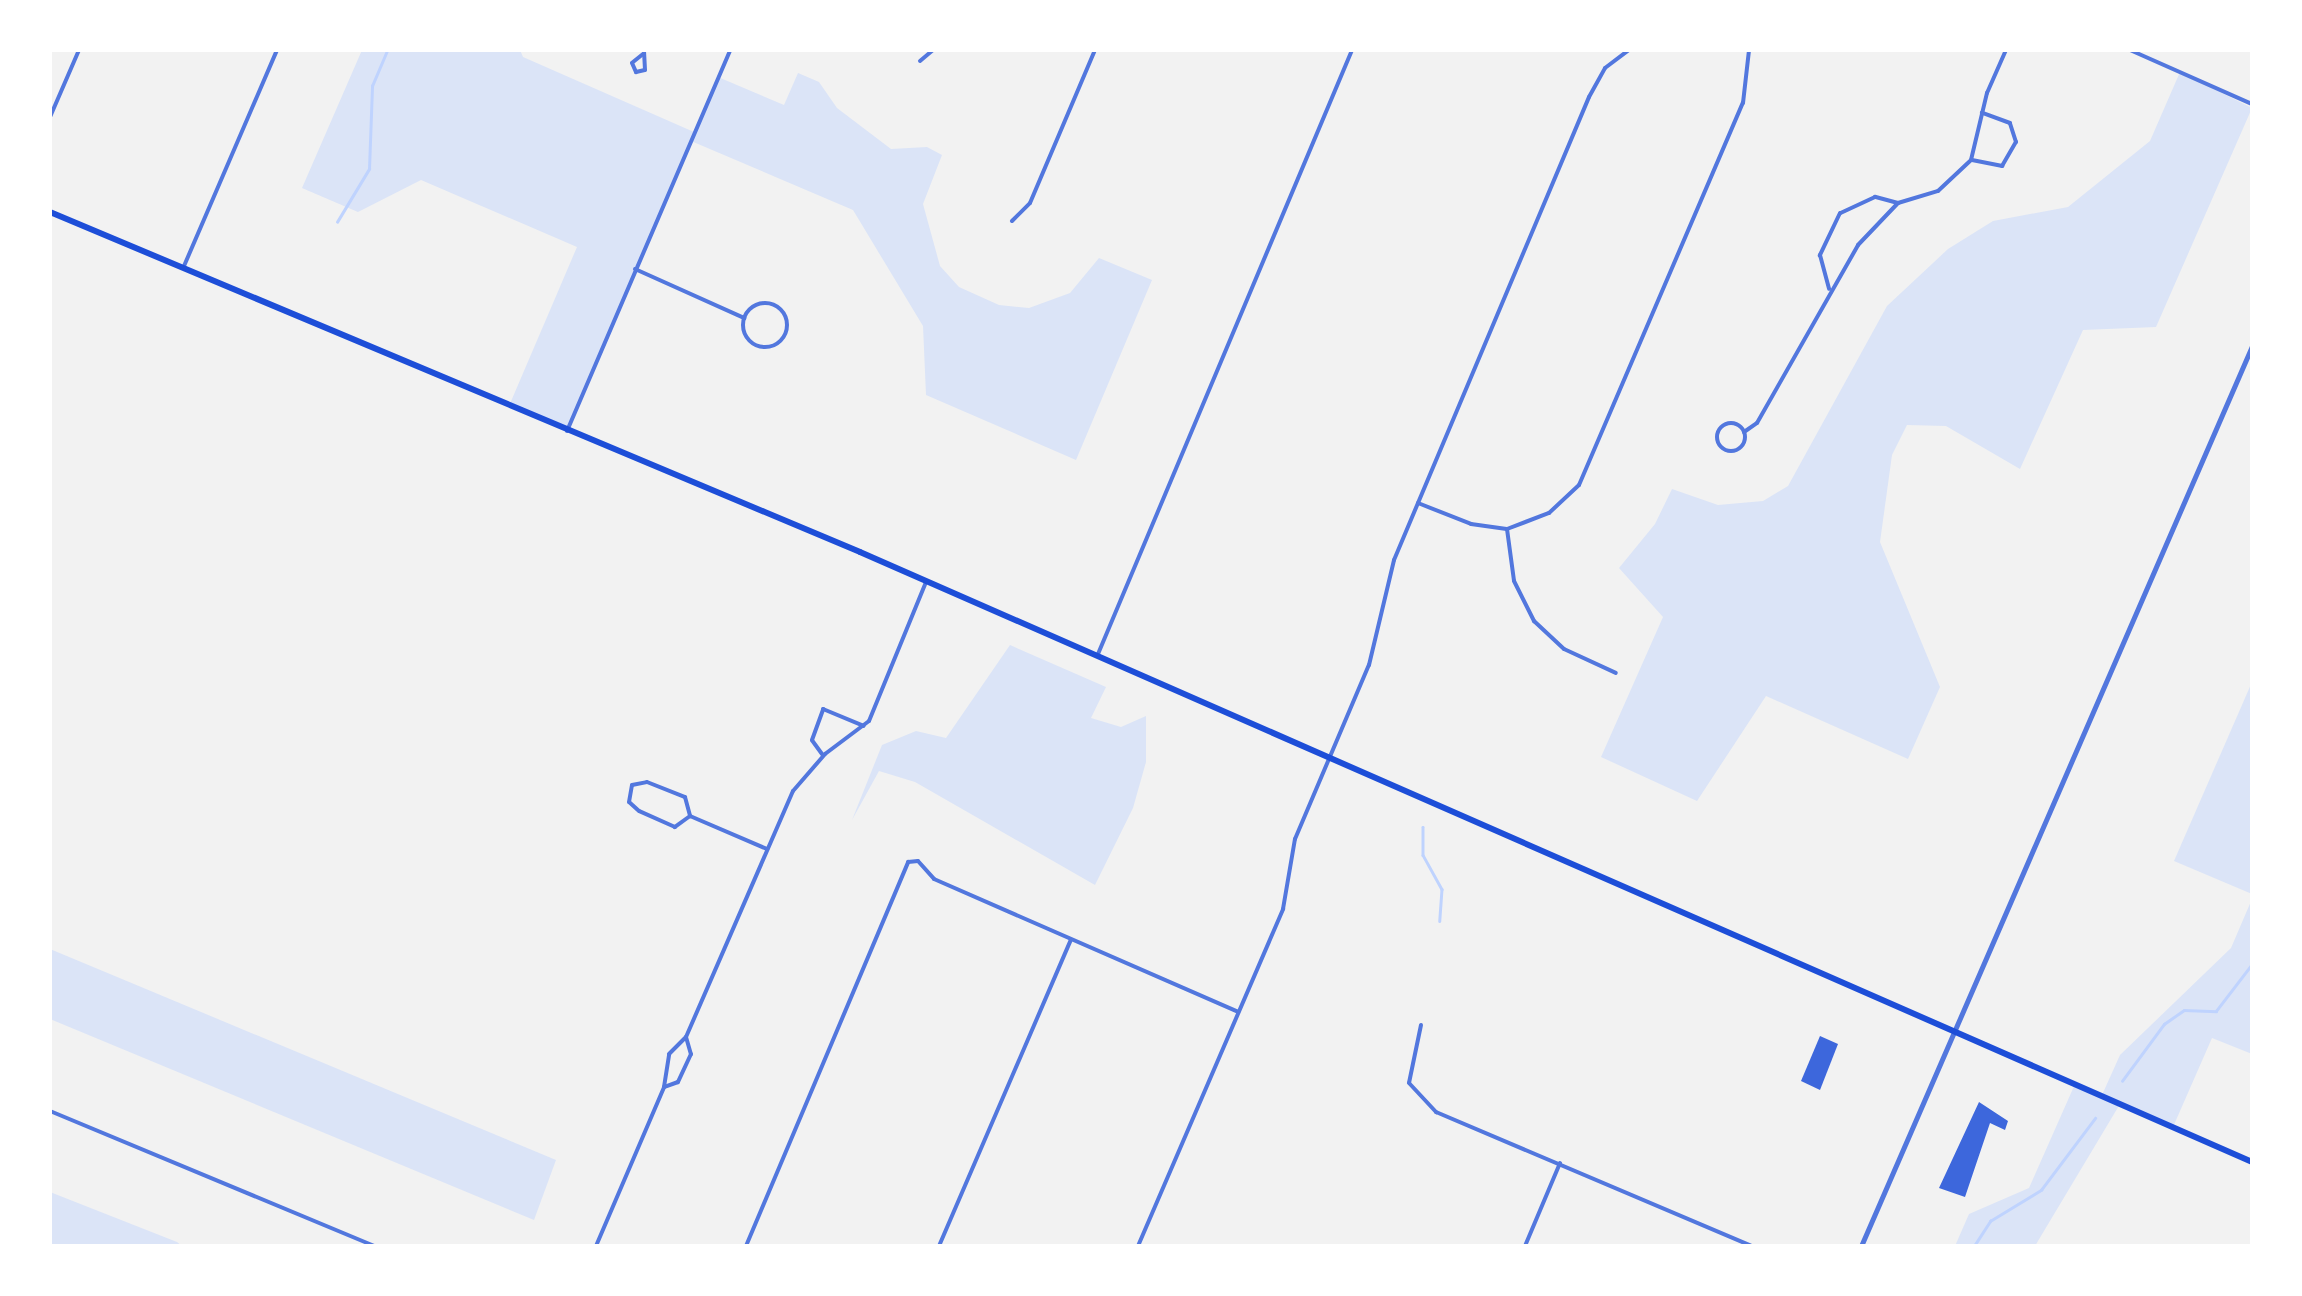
<!DOCTYPE html>
<html>
<head>
<meta charset="utf-8">
<style>
	body { margin:0 }
	#map { position:relative; width:2302px; height:1296px; overflow:hidden; background:#f2f2f2; font-family:Inter,sans-serif }
	div>[style] { position:absolute }
	.green>* { inset:0; background:#dbe4f7 }
	.stream>* { height:2.5px; margin:-1.25px; padding:0 1.25px; transform-origin:1.25px; border-radius:1.25px; background:#bfd3fe }
	.building>* { inset:0; background:#3d67dc }
	.minor>* { height:4px; margin:-2px; padding:0 2px; transform-origin:2px; border-radius:2px; background:#5277de }
	.minor>.ring { margin:-2px; padding:0; box-sizing:content-box; background:none; border:4px solid #5277de; border-radius:50% }
	.tertiary>* { height:5px; margin:-2.5px; padding:0 2.5px; transform-origin:2.5px; border-radius:2.5px; background:#5277de }
	.primary>* { height:6px; margin:-3px; padding:0 3px; transform-origin:3px; border-radius:3px; background:#1d4ed8 }
	span { translate:-50% -50%; white-space:nowrap; text-align:center; line-height:1.15; -webkit-text-stroke:10px #fff; paint-order:stroke }
	.frame { position:absolute; inset:0; border:52px solid #fff; pointer-events:none }
</style>
</head>
<body>
<div id="map">
	<div class="green">
		<div style="clip-path:polygon(362px 50px,520px 50px,523px 57px,694px 132px,718px 77px,784px 105px,798px 73px,819px 82px,837px 108px,891px 149px,927px 147px,942px 155px,923px 204px,940px 266px,959px 287px,999px 305px,1029px 308px,1070px 293px,1099px 258px,1152px 280px,1076px 460px,926px 395px,923px 326px,853px 210px,691px 141px,567px 431px,509px 406px,577px 247px,421px 180px,358px 212px,302px 188px)"></div>
		<div style="clip-path:polygon(2180px 72px,2252px 108px,2156px 327px,2083px 330px,2020px 469px,1946px 426px,1907px 425px,1892px 455px,1880px 542px,1940px 687px,1908px 759px,1766px 696px,1697px 801px,1601px 757px,1663px 617px,1619px 568px,1655px 524px,1672px 489px,1718px 505px,1763px 501px,1788px 486px,1887px 306px,1948px 249px,1993px 221px,2068px 207px,2150px 141px)"></div>
		<div style="clip-path:polygon(1010px 645px,1106px 687px,1091px 718px,1121px 727px,1146px 716px,1146px 762px,1133px 808px,1095px 885px,915px 782px,879px 771px,852px 820px,882px 745px,916px 731px,946px 738px)"></div>
		<div style="clip-path:polygon(2252px 682px,2252px 894px,2174px 861px)"></div>
		<div style="clip-path:polygon(2252px 899px,2252px 1054px,2212px 1038px,2173px 1127px,2120px 1104px,2035px 1246px,1955px 1246px,1969px 1214px,2029px 1188px,2075px 1084px,2102px 1095px,2120px 1055px,2231px 948px)"></div>
		<div style="clip-path:polygon(50px 949px,556px 1160px,534px 1220px,50px 1019px)"></div>
		<div style="clip-path:polygon(50px 1192px,177px 1242px,182px 1246px,52px 1246px)"></div>
	</div>
	<div class="stream">
		<div style="left:337px;top:222px;width:62px;rotate:-58.9deg"></div>
		<div style="left:369px;top:169px;width:83px;rotate:-87.9deg"></div>
		<div style="left:372px;top:86px;width:39px;rotate:-67deg"></div>
		<div style="left:1423px;top:827px;width:28px;rotate:90deg"></div>
		<div style="left:1423px;top:855px;width:39px;rotate:61deg"></div>
		<div style="left:1442px;top:889px;width:32px;rotate:94deg"></div>
		<div style="left:2122px;top:1081px;width:71px;rotate:-53.6deg"></div>
		<div style="left:2164px;top:1024px;width:24px;rotate:-35deg"></div>
		<div style="left:2184px;top:1010px;width:32px;rotate:2deg"></div>
		<div style="left:2216px;top:1011px;width:59px;rotate:-52.5deg"></div>
		<div style="left:1974px;top:1246px;width:30px;rotate:-57deg"></div>
		<div style="left:1990px;top:1221px;width:60px;rotate:-31.3deg"></div>
		<div style="left:2041px;top:1190px;width:90px;rotate:-53.1deg"></div>
	</div>
	<div class="building">
		<div style="clip-path:polygon(1820px 1036px,1838px 1044px,1820px 1090px,1801px 1081px)"></div>
		<div style="clip-path:polygon(1979px 1102px,2008px 1121px,2005px 1130px,1990px 1123px,1965px 1197px,1939px 1188px)"></div>
	</div>
	<div class="minor">
		<div style="left:2130px;top:50px;width:133px;rotate:23.9deg"></div>
		<div style="left:643px;top:54px;width:14px;rotate:141deg"></div>
		<div style="left:632px;top:63px;width:10px;rotate:66deg"></div>
		<div style="left:636px;top:72px;width:9px;rotate:-13deg"></div>
		<div style="left:645px;top:70px;width:20px;rotate:-93deg"></div>
		<div style="left:920px;top:61px;width:17px;rotate:-40deg"></div>
		<div style="left:50px;top:117px;width:73px;rotate:-66.6deg"></div>
		<div style="left:1972px;top:160px;width:31px;rotate:11deg"></div>
		<div style="left:2002px;top:166px;width:28px;rotate:-60deg"></div>
		<div style="left:2016px;top:142px;width:20px;rotate:-108deg"></div>
		<div style="left:2010px;top:123px;width:30px;rotate:-160deg"></div>
		<div style="left:1898px;top:203px;width:42px;rotate:-16.7deg"></div>
		<div style="left:1938px;top:191px;width:45px;rotate:-43.2deg"></div>
		<div style="left:1971px;top:160px;width:69px;rotate:-76.6deg"></div>
		<div style="left:1987px;top:93px;width:47px;rotate:-66.2deg"></div>
		<div style="left:1012px;top:221px;width:25px;rotate:-45deg"></div>
		<div style="left:1030px;top:203px;width:166px;rotate:-67deg"></div>
		<div style="left:184px;top:266px;width:235px;rotate:-66.7deg"></div>
		<div style="left:635px;top:269px;width:120px;rotate:24.2deg"></div>
		<div class="ring" style="left:743px;top:303px;width:40px;height:40px"></div>
		<div class="ring" style="left:1717px;top:423px;width:24px;height:24px"></div>
		<div style="left:567px;top:431px;width:414px;rotate:-66.8deg"></div>
		<div style="left:1744px;top:432px;width:16px;rotate:-35deg"></div>
		<div style="left:1757px;top:423px;width:205px;rotate:-60.4deg"></div>
		<div style="left:1858px;top:245px;width:58px;rotate:-46.4deg"></div>
		<div style="left:1898px;top:203px;width:24px;rotate:-165deg"></div>
		<div style="left:1875px;top:197px;width:38px;rotate:155deg"></div>
		<div style="left:1840px;top:213px;width:47px;rotate:115.5deg"></div>
		<div style="left:1820px;top:255px;width:35px;rotate:75deg"></div>
		<div style="left:1418px;top:503px;width:57px;rotate:21.6deg"></div>
		<div style="left:1471px;top:524px;width:36px;rotate:8deg"></div>
		<div style="left:1507px;top:529px;width:45px;rotate:-20.9deg"></div>
		<div style="left:1549px;top:513px;width:41px;rotate:-43deg"></div>
		<div style="left:1579px;top:485px;width:416px;rotate:-66.8deg"></div>
		<div style="left:1743px;top:103px;width:53px;rotate:-83.5deg"></div>
		<div style="left:1507px;top:529px;width:52px;rotate:82.3deg"></div>
		<div style="left:1514px;top:581px;width:45px;rotate:63.4deg"></div>
		<div style="left:1534px;top:621px;width:41px;rotate:43deg"></div>
		<div style="left:1564px;top:649px;width:57px;rotate:24.8deg"></div>
		<div style="left:1098px;top:654px;width:655px;rotate:-67.19deg"></div>
		<div style="left:822px;top:754px;width:17px;rotate:-126deg"></div>
		<div style="left:812px;top:740px;width:33px;rotate:-70deg"></div>
		<div style="left:823px;top:709px;width:44px;rotate:22.5deg"></div>
		<div style="left:690px;top:816px;width:19px;rotate:144deg"></div>
		<div style="left:675px;top:827px;width:39px;rotate:-156deg"></div>
		<div style="left:639px;top:811px;width:13px;rotate:-138deg"></div>
		<div style="left:629px;top:802px;width:17px;rotate:-80deg"></div>
		<div style="left:632px;top:785px;width:15px;rotate:-11deg"></div>
		<div style="left:647px;top:782px;width:41px;rotate:21.5deg"></div>
		<div style="left:685px;top:797px;width:20px;rotate:75deg"></div>
		<div style="left:690px;top:816px;width:84px;rotate:23.2deg"></div>
		<div style="left:1421px;top:1025px;width:59px;rotate:101.7deg"></div>
		<div style="left:1409px;top:1083px;width:40px;rotate:47deg"></div>
		<div style="left:1436px;top:1112px;width:342px;rotate:23deg"></div>
		<div style="left:686px;top:1037px;width:18px;rotate:74deg"></div>
		<div style="left:691px;top:1054px;width:31px;rotate:115deg"></div>
		<div style="left:678px;top:1082px;width:15px;rotate:160deg"></div>
		<div style="left:664px;top:1087px;width:33px;rotate:-81deg"></div>
		<div style="left:669px;top:1054px;width:24px;rotate:-45deg"></div>
		<div style="left:686px;top:1037px;width:268px;rotate:-66.5deg"></div>
		<div style="left:793px;top:791px;width:49px;rotate:-49.1deg"></div>
		<div style="left:825px;top:754px;width:55px;rotate:-36.9deg"></div>
		<div style="left:869px;top:721px;width:150px;rotate:-67.7deg"></div>
		<div style="left:50px;top:1111px;width:352px;rotate:22.6deg"></div>
		<div style="left:596px;top:1246px;width:173px;rotate:-66.8deg"></div>
		<div style="left:746px;top:1246px;width:417px;rotate:-67.1deg"></div>
		<div style="left:908px;top:862px;width:10px;rotate:-6deg"></div>
		<div style="left:918px;top:861px;width:24px;rotate:48deg"></div>
		<div style="left:934px;top:879px;width:332px;rotate:23.6deg"></div>
		<div style="left:939px;top:1246px;width:333px;rotate:-66.7deg"></div>
		<div style="left:1138px;top:1246px;width:367px;rotate:-66.7deg"></div>
		<div style="left:1283px;top:909px;width:71px;rotate:-80.3deg"></div>
		<div style="left:1295px;top:839px;width:189px;rotate:-67deg"></div>
		<div style="left:1369px;top:665px;width:108px;rotate:-76.6deg"></div>
		<div style="left:1394px;top:560px;width:502px;rotate:-67.16deg"></div>
		<div style="left:1589px;top:97px;width:33px;rotate:-61deg"></div>
		<div style="left:1605px;top:68px;width:30px;rotate:-37deg"></div>
		<div style="left:1525px;top:1246px;width:90px;rotate:-67.1deg"></div>
	</div>
	<div class="tertiary">
		<div style="left:1861px;top:1246px;width:981px;rotate:-66.52deg"></div>
	</div>
	<div class="primary">
		<div style="left:50px;top:212px;width:878px;rotate:22.77deg"></div>
		<div style="left:860px;top:552px;width:1520px;rotate:23.66deg"></div>
	</div>
	<div class="frame"></div>
</div>
</body>
</html>
